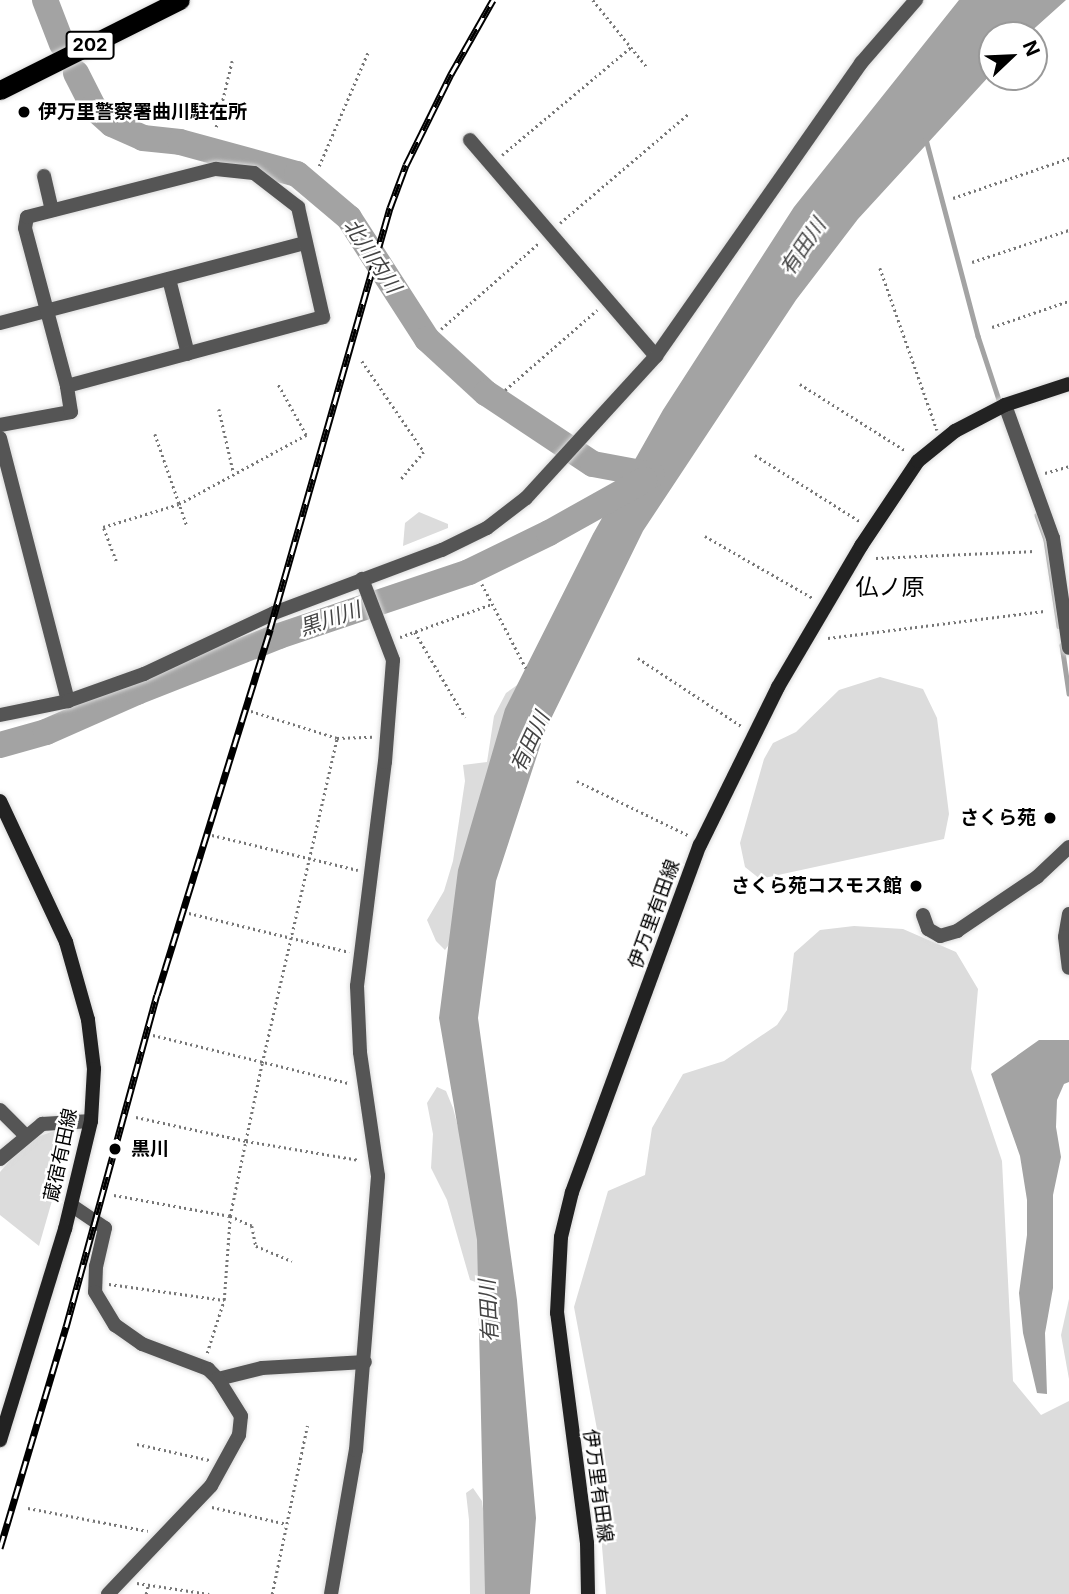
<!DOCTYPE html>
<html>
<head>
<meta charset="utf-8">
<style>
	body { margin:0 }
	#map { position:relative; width:1069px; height:1594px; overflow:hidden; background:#fff; font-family:Inter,"Noto Sans JP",sans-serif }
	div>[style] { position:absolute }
	.green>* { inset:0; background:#dcdcdc }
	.water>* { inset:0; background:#a3a3a3 }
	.stream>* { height:4.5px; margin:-2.25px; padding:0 2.25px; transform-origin:2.25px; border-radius:2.25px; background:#a3a3a3 }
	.river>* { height:26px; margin:-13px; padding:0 13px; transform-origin:13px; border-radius:13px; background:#a3a3a3 }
	.path>* { height:2.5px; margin-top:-1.25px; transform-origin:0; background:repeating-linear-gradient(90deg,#777 0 2px,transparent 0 5.5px) }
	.roads { filter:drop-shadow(0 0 2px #dbdbdb) drop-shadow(0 0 2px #dbdbdb) }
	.minor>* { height:14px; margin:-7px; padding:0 7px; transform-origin:7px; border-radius:7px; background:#555 }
	.secondary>* { height:14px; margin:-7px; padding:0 7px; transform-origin:7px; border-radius:7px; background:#222 }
	.trunk>* { height:19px; margin:-9.5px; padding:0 9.5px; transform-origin:9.5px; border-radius:9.5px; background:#000 }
	.rail>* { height:7px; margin-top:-3.5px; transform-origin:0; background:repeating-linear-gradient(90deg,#fff 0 13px,#000 0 26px); box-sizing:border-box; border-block:2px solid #000 }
	.dots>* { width:19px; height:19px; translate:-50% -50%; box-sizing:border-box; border:4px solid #fff; border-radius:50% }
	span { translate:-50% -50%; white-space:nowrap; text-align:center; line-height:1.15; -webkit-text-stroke:5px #fff; paint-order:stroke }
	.shield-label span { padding:2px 5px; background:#fff; border:2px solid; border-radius:5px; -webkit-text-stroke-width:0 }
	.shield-label { font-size:18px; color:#000; font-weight:700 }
	.poi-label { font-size:19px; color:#000; font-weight:700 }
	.left { translate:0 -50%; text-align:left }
	.right { translate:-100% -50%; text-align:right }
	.street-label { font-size:19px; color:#000 }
	.water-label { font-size:21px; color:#444; font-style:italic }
	.quarter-label { font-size:23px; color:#000 }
	.north { position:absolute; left:978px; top:21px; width:70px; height:70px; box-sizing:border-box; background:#fff; border:2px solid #999; border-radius:50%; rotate:67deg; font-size:19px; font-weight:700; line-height:28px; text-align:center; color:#000 }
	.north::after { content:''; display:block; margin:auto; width:24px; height:32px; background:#000; clip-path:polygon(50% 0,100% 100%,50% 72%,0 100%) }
</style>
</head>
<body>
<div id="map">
	<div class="green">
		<div style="clip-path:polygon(419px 512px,448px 524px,448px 528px,403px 546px,405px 523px)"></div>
		<div style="clip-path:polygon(530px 676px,456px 935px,445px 950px,436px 941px,427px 920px,444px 891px,453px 861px,465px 781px,463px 765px,487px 762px,494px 716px,506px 693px)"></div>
		<div style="clip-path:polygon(880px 677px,923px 689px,937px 718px,949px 814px,944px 839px,760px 879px,745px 867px,740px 843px,764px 759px,773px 743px,796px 732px,839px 690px)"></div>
		<div style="clip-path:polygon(854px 926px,903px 929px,956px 952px,978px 989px,971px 1069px,1002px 1161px,1013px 1381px,1041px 1415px,1069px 1401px,1069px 1594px,606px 1594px,597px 1487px,599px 1440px,574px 1307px,608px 1191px,645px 1175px,652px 1128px,683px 1074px,724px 1061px,777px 1025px,787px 1010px,794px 953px,820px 930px)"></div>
		<div style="clip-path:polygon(437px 1087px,446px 1091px,453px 1108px,475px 1192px,481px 1284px,470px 1280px,447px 1200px,431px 1168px,433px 1134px,427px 1103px)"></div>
		<div style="clip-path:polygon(54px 1131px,72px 1131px,39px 1246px,0 1215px,0 1172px,12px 1158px,37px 1137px)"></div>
		<div style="clip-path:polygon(1069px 1299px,1069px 1379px,1061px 1335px)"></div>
		<div style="clip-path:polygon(473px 1488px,482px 1501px,485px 1524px,485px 1594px,470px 1594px,469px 1520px,466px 1493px)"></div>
	</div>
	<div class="water">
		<div style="clip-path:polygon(959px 0,1066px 0,1027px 35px,992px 35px,992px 73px,858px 219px,796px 300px,643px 531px,545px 731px,496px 881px,478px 1018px,517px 1300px,536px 1518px,530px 1594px,485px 1594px,477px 1240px,439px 1018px,458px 870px,505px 709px,593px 534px,663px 410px,794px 207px)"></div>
		<div style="clip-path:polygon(1039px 1040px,1069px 1040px,1069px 1082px,1064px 1084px,1057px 1100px,1056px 1127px,1061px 1157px,1053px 1195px,1053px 1288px,1045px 1333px,1047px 1394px,1037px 1393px,1023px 1333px,1019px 1293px,1027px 1235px,1027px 1200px,1020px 1156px,991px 1074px)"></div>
	</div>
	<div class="stream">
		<div style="left:926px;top:139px;width:204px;rotate:75.2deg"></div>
		<div style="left:978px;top:336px;width:71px;rotate:71.8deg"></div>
		<div style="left:1037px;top:515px;width:27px;rotate:70deg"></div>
		<div style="left:1046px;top:540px;width:87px;rotate:81.4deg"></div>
		<div style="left:1062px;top:645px;width:49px;rotate:81.7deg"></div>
	</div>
	<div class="river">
		<div style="left:45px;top:0;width:47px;rotate:68.9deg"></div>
		<div style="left:76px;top:73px;width:38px;rotate:63deg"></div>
		<div style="left:93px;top:107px;width:25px;rotate:42deg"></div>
		<div style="left:112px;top:124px;width:34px;rotate:24deg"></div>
		<div style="left:143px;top:138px;width:37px;rotate:6deg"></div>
		<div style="left:180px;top:142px;width:121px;rotate:15.3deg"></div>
		<div style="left:297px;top:174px;width:68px;rotate:40.2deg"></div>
		<div style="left:349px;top:218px;width:144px;rotate:57.2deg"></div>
		<div style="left:427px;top:339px;width:80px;rotate:42.5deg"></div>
		<div style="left:486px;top:393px;width:128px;rotate:33.6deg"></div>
		<div style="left:593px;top:464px;width:60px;rotate:10.6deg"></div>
		<div style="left:0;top:745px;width:48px;rotate:-15.8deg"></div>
		<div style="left:46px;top:732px;width:99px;rotate:-23.7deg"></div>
		<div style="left:137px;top:692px;width:153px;rotate:-21.5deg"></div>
		<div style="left:279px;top:636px;width:200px;rotate:-18.6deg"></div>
		<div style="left:469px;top:572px;width:89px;rotate:-26deg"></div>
		<div style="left:549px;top:533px;width:109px;rotate:-29.2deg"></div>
	</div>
	<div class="path">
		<div style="left:593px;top:0;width:85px;rotate:51.2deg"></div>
		<div style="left:216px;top:127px;width:68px;rotate:-76.4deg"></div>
		<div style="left:502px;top:155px;width:168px;rotate:-39.9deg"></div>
		<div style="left:319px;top:166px;width:124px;rotate:-66.7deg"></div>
		<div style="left:953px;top:198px;width:123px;rotate:-19deg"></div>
		<div style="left:560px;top:223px;width:168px;rotate:-40.4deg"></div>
		<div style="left:972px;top:262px;width:102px;rotate:-18.3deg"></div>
		<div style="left:880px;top:268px;width:172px;rotate:70.6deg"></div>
		<div style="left:992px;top:327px;width:81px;rotate:-18.7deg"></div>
		<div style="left:441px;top:329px;width:130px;rotate:-41.3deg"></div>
		<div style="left:362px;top:361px;width:110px;rotate:55.7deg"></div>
		<div style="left:424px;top:452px;width:38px;rotate:130deg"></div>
		<div style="left:800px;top:384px;width:125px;rotate:32.3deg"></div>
		<div style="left:505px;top:390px;width:122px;rotate:-41deg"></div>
		<div style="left:219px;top:409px;width:63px;rotate:77.1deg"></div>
		<div style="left:155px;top:434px;width:97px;rotate:70.8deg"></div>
		<div style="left:755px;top:455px;width:125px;rotate:32.3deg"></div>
		<div style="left:1045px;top:473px;width:25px;rotate:-16deg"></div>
		<div style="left:705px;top:536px;width:125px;rotate:29.9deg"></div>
		<div style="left:876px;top:558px;width:158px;rotate:-2.5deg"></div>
		<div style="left:116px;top:561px;width:36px;rotate:-111deg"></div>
		<div style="left:103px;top:527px;width:79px;rotate:-16.8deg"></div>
		<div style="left:179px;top:504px;width:145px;rotate:-28.5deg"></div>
		<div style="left:306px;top:435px;width:60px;rotate:-119.1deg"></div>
		<div style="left:482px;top:584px;width:95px;rotate:62.4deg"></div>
		<div style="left:415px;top:632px;width:99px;rotate:59.5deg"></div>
		<div style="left:400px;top:637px;width:98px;rotate:-19.7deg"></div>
		<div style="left:828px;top:638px;width:218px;rotate:-7.1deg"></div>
		<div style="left:638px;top:658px;width:126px;rotate:33.3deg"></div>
		<div style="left:251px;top:711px;width:90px;rotate:17.4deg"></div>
		<div style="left:337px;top:738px;width:35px;rotate:-2deg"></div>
		<div style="left:577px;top:781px;width:126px;rotate:26deg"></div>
		<div style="left:212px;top:835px;width:150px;rotate:13.5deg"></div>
		<div style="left:189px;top:913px;width:165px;rotate:13.7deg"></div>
		<div style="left:153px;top:1035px;width:202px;rotate:13.8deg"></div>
		<div style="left:136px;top:1117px;width:113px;rotate:12.3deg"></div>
		<div style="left:246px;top:1141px;width:115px;rotate:9.5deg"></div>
		<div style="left:114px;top:1195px;width:118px;rotate:10.3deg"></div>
		<div style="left:230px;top:1216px;width:24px;rotate:24deg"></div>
		<div style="left:252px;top:1226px;width:20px;rotate:79deg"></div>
		<div style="left:256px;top:1246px;width:39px;rotate:23deg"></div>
		<div style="left:109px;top:1284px;width:116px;rotate:7.9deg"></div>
		<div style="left:207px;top:1353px;width:56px;rotate:-72.2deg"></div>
		<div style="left:224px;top:1300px;width:84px;rotate:-85.9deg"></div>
		<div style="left:230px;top:1216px;width:156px;rotate:-78.2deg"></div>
		<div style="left:262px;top:1063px;width:334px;rotate:-77deg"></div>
		<div style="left:137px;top:1444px;width:74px;rotate:12.5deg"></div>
		<div style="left:212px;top:1507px;width:77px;rotate:12.8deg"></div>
		<div style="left:28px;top:1508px;width:122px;rotate:10.9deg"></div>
		<div style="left:137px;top:1583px;width:73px;rotate:8.7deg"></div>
		<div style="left:146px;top:1594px;width:9px;rotate:-77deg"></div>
		<div style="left:272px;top:1594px;width:172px;rotate:-78.2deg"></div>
	</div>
	<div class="roads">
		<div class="minor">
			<div style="left:470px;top:140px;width:285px;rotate:49.3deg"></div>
			<div style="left:44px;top:176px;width:35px;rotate:77deg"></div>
			<div style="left:169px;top:279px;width:77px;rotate:75.8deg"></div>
			<div style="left:0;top:323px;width:315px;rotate:-14.7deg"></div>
			<div style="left:1005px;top:405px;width:141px;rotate:70.2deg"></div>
			<div style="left:1053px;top:538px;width:111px;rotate:81.7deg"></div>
			<div style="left:0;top:425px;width:72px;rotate:-10.4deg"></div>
			<div style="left:71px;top:412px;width:26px;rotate:-99deg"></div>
			<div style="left:67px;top:386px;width:163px;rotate:-104.9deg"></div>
			<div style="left:25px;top:228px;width:11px;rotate:-80deg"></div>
			<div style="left:27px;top:217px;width:195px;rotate:-14.3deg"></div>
			<div style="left:216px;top:169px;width:38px;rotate:6deg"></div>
			<div style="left:254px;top:173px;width:56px;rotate:37.7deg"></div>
			<div style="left:298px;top:207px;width:113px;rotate:77.2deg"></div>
			<div style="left:323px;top:317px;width:265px;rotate:164.9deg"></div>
			<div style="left:0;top:438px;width:272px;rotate:75.5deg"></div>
			<div style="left:0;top:715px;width:69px;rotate:-11.6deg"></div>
			<div style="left:68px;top:701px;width:81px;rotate:-19.6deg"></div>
			<div style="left:144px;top:674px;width:144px;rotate:-25.1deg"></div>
			<div style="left:274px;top:613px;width:179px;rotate:-20.6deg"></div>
			<div style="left:442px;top:550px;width:50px;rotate:-26.1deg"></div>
			<div style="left:487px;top:528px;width:49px;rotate:-37.6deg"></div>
			<div style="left:526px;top:498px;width:193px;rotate:-47.5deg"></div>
			<div style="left:656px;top:356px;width:358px;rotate:-55deg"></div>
			<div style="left:861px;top:63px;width:84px;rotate:-48.9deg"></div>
			<div style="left:1069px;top:914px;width:23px;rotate:100deg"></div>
			<div style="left:1065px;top:937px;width:31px;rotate:83deg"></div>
			<div style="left:923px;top:915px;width:15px;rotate:70deg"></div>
			<div style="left:928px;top:929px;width:14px;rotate:30deg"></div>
			<div style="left:940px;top:936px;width:18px;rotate:-16deg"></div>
			<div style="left:957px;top:931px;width:97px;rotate:-34deg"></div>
			<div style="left:1037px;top:877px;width:44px;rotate:-43.2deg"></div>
			<div style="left:0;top:1110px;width:37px;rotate:45deg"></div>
			<div style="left:0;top:1159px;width:55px;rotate:-39.8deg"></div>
			<div style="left:42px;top:1124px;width:49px;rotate:-3.5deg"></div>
			<div style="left:71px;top:1205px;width:41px;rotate:34.1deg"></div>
			<div style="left:105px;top:1228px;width:39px;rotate:103deg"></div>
			<div style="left:96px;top:1266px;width:26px;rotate:92deg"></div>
			<div style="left:95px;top:1292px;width:39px;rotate:59deg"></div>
			<div style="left:115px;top:1325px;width:33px;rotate:35deg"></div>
			<div style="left:142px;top:1344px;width:71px;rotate:20.7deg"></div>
			<div style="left:208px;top:1369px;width:14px;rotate:45deg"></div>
			<div style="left:218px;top:1379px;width:45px;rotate:-14deg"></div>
			<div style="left:262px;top:1368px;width:103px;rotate:-3.3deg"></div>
			<div style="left:108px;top:1594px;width:149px;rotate:-46.4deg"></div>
			<div style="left:211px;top:1486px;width:58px;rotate:-61.2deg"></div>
			<div style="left:239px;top:1435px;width:19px;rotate:-84deg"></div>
			<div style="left:241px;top:1416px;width:44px;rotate:-121.9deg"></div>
			<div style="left:331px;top:1594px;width:146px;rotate:-80.2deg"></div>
			<div style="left:356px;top:1450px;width:275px;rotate:-85.4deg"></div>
			<div style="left:378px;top:1176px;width:125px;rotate:-98.3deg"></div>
			<div style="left:360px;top:1052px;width:66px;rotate:-92.6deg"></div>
			<div style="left:357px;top:986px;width:226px;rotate:-82.9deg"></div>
			<div style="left:385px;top:762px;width:102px;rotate:-85.5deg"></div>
			<div style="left:393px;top:660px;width:87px;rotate:-110.9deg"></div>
		</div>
		<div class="secondary">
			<div style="left:0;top:801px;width:156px;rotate:64.9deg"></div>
			<div style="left:66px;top:942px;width:81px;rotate:74.2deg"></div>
			<div style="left:88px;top:1020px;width:49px;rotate:83deg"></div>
			<div style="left:94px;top:1069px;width:52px;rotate:93.3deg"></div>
			<div style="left:91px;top:1121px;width:111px;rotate:103.5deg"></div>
			<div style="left:65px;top:1229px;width:221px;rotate:107.1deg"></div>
			<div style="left:588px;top:1594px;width:51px;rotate:-91.1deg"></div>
			<div style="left:587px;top:1543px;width:232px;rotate:-97.4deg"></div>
			<div style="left:557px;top:1313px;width:76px;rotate:-87deg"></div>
			<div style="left:561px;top:1237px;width:46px;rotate:-76.3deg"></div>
			<div style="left:572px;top:1192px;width:370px;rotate:-69.8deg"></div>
			<div style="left:700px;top:845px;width:176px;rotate:-63.7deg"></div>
			<div style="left:778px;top:687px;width:164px;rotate:-59.5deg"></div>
			<div style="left:861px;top:546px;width:102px;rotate:-56.2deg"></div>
			<div style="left:918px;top:461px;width:48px;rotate:-39deg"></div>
			<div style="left:955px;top:431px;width:56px;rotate:-27.5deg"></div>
			<div style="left:1005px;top:405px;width:67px;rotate:-18.2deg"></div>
		</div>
		<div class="trunk">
			<div style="left:0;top:90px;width:201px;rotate:-26.6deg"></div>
		</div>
	</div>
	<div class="rail">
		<div style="left:0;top:1548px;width:231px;rotate:-73.4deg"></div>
		<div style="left:66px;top:1327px;width:344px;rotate:-74.7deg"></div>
		<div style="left:157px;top:995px;width:383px;rotate:-72.8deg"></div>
		<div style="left:270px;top:629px;width:438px;rotate:-74.1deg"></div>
		<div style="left:390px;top:208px;width:46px;rotate:-69.6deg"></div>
		<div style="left:406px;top:165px;width:102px;rotate:-63.7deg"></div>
		<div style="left:451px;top:74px;width:85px;rotate:-60.4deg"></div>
	</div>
	<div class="dots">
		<div style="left:24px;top:112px;background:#000"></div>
		<div style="left:1050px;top:818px;background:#000"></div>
		<div style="left:916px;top:886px;background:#000"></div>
		<div style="left:115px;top:1149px;background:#000"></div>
	</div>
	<div class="shield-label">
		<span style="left:90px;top:45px">202</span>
	</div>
	<div class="poi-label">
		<span class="left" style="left:38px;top:112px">伊万里警察署曲川駐在所</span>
		<span class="right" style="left:1036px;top:818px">さくら苑</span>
		<span class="right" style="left:902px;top:886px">さくら苑コスモス館</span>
		<span class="left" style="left:131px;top:1149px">黒川</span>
	</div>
	<div class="street-label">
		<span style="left:654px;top:914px;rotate:-70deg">伊万里有田線</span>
		<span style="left:61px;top:1155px;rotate:-78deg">蔵宿有田線</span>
		<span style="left:598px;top:1486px;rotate:82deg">伊万里有田線</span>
	</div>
	<div class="water-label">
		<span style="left:803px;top:247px;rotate:-56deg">有田川</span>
		<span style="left:372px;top:256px;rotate:56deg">北川内川</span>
		<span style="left:330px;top:619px;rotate:-19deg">黒川川</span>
		<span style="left:530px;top:742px;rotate:-65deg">有田川</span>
		<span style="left:489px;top:1311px;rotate:-93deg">有田川</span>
	</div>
	<div class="quarter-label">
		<span style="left:890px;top:587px">仏ノ原</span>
	</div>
	<div class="north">N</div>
</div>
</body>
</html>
